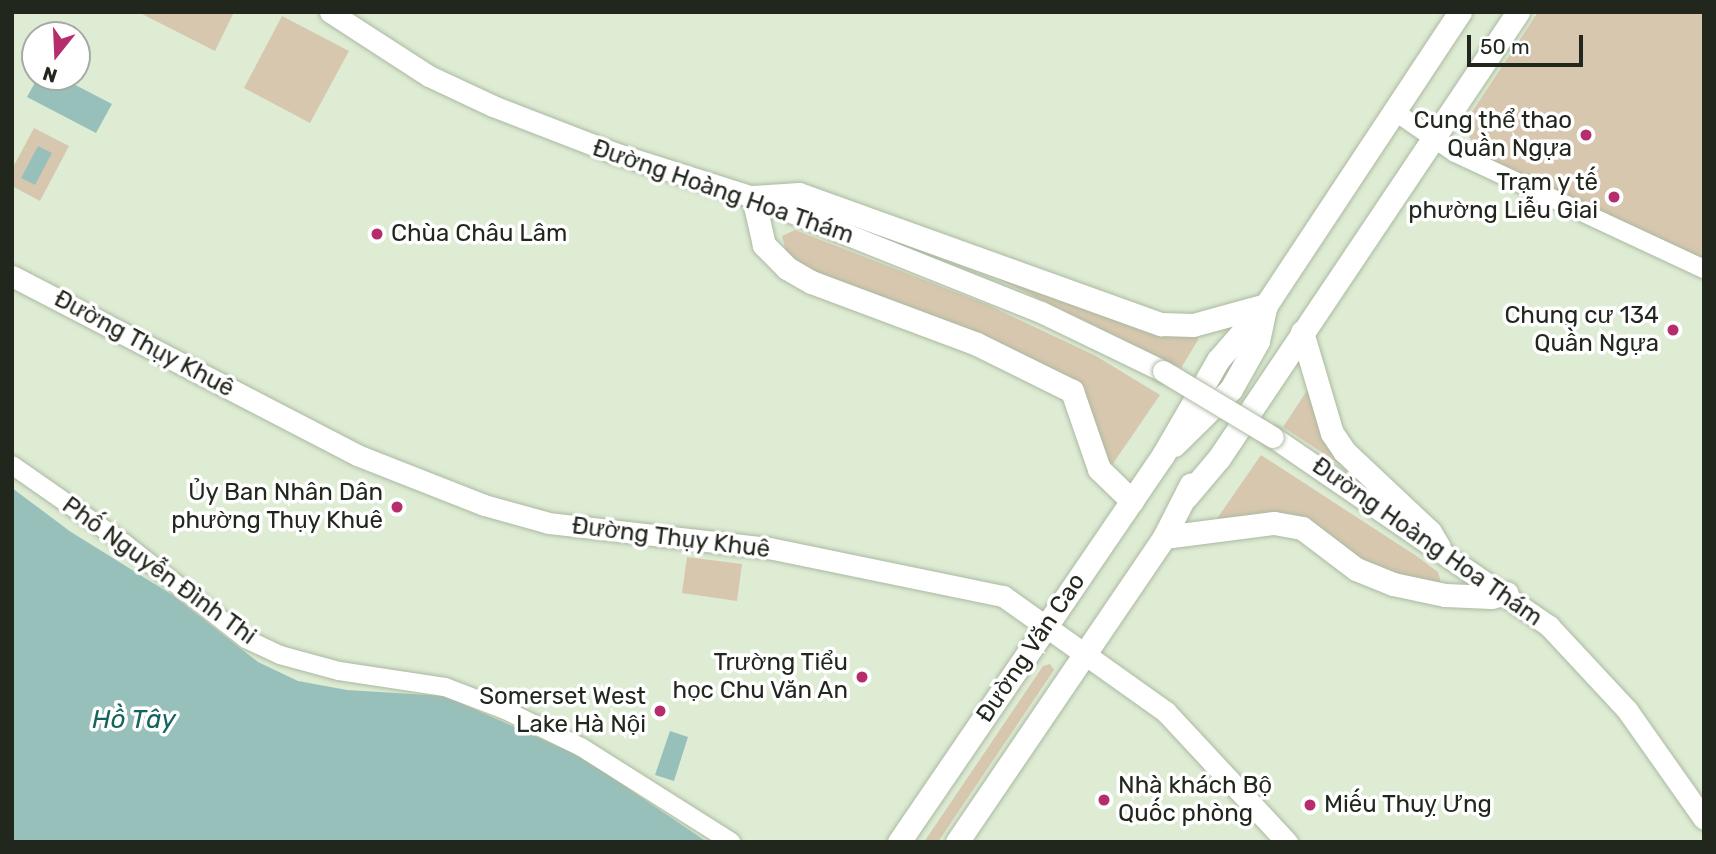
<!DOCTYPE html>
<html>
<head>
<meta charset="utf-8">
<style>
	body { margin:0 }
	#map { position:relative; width:1716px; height:854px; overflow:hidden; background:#deecd4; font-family:Rubik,sans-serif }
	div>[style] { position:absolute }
	.green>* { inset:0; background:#d8c7af }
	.water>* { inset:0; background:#98c0bb }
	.roads { filter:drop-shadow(0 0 2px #abb9a1) drop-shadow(0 0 2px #abb9a1) }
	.tertiary>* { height:18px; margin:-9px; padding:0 9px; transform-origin:9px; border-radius:9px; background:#fff }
	.secondary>* { height:21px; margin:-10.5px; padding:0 10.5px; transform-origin:10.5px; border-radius:10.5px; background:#fff }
	.primary>* { height:23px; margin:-11.5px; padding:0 11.5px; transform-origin:11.5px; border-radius:11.5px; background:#fff }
	.bridges { filter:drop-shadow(0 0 2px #abb9a1) drop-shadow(0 0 2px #abb9a1) }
	.secondary-bridge>* { height:21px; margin:-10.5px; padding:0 10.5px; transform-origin:10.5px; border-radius:10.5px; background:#fff }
	.dots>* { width:19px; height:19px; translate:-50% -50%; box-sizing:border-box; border:4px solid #fff; border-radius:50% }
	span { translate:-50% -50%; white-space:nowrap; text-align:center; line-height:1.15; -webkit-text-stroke:7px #fff; paint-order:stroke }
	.poi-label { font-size:24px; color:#22271e }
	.right { translate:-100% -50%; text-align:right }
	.left { translate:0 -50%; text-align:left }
	.street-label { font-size:24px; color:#22271e }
	.water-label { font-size:26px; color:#15645d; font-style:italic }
	.frame { position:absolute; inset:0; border:14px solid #22271e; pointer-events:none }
	.north { position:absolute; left:21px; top:21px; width:70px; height:70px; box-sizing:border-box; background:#fff; border:2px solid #a7a9a5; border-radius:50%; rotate:198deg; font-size:19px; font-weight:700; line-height:28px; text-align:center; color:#22271e }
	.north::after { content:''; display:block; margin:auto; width:24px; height:32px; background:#b62d6b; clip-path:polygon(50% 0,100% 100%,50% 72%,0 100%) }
	.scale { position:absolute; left:1467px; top:35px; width:116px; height:32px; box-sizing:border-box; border:4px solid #22271e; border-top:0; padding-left:9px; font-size:21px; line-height:24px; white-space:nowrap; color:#22271e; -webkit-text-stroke:5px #fff; paint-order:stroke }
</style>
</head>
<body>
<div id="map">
	<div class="green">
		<div style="clip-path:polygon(138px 12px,234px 12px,215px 51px)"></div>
		<div style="clip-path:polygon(1538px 12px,1704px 12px,1704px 262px,1487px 162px,1476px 152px,1466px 129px,1470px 115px)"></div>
		<div style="clip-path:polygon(282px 16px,349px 51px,310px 123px,244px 88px)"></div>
		<div style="clip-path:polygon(34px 128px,69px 146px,40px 201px,12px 186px,12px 169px)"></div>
		<div style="clip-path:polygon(795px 230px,986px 304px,1096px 356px,1160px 395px,1112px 465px,1098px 446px,1083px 393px,829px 281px,796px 262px,786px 251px,782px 236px)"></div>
		<div style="clip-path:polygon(986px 273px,1167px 334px,1197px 334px,1198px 340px,1181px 368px)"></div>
		<div style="clip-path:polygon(1312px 383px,1355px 474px,1283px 427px)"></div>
		<div style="clip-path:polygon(1261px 455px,1418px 557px,1438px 572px,1441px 583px,1386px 576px,1321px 533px,1214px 523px)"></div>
		<div style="clip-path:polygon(687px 557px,742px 564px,737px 601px,682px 593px)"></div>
		<div style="clip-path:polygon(1050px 664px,1054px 670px,938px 842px,924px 842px,1043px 666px)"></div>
	</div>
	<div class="water">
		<div style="clip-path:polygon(38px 77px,60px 77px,112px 104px,96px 133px,27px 97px)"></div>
		<div style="clip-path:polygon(38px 146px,52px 153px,35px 185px,21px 178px)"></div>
		<div style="clip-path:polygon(12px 488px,71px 532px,174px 596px,258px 662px,298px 681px,347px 690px,445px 696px,582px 757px,707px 842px,12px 842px)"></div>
		<div style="clip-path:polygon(670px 731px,688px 737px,674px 781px,655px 775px)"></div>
	</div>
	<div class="roads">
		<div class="tertiary">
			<div style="left:1394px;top:111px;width:74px;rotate:34.5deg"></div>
			<div style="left:1455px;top:153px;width:275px;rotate:25deg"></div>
			<div style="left:12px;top:465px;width:136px;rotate:34.9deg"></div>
			<div style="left:124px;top:543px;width:155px;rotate:38.2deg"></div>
			<div style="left:246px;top:639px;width:38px;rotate:25deg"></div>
			<div style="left:280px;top:655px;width:61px;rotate:15.2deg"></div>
			<div style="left:339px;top:671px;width:107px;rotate:8.6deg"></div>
			<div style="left:445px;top:687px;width:64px;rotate:21deg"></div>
			<div style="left:505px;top:710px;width:85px;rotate:26deg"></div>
			<div style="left:581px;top:747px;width:178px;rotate:32.3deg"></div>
		</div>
		<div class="secondary">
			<div style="left:330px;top:12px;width:118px;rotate:32.9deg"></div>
			<div style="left:429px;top:76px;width:71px;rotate:25.1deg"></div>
			<div style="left:493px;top:106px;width:130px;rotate:21.2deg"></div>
			<div style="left:614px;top:153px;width:146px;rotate:17.6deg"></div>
			<div style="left:753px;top:197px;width:310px;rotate:21.8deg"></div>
			<div style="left:1041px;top:312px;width:136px;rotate:25.8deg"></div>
			<div style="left:12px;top:276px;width:389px;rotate:27.4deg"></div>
			<div style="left:357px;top:455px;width:136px;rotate:21.5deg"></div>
			<div style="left:484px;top:505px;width:67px;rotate:15.5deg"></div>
			<div style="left:549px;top:523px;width:221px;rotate:6.5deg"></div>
			<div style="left:769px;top:548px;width:239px;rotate:11.6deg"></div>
			<div style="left:1003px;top:596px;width:200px;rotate:35.4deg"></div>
			<div style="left:1166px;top:712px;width:178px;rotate:47.1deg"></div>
			<div style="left:1273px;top:437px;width:335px;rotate:34.4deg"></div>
			<div style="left:1549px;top:626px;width:115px;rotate:47.1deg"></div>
			<div style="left:1627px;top:710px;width:133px;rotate:54.8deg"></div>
		</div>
		<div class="primary">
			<div style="left:1302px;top:332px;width:105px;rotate:73.5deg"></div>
			<div style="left:1332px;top:433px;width:22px;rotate:56deg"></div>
			<div style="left:1344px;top:451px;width:118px;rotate:43.3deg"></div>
			<div style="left:1430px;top:532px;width:17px;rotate:59deg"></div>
			<div style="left:1174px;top:445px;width:80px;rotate:-44.5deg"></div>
			<div style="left:1231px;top:389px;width:55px;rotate:-60.6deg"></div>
			<div style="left:1258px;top:341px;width:34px;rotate:-78deg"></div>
			<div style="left:1186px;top:497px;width:51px;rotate:-49.8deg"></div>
			<div style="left:1219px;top:458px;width:537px;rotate:-56.16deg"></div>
			<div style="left:1132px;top:501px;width:46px;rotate:-135.9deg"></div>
			<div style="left:1099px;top:469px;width:83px;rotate:-109.1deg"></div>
			<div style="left:1072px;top:391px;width:106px;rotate:-153.7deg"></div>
			<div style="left:977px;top:344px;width:177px;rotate:-159.5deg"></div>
			<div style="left:811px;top:282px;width:28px;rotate:-150deg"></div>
			<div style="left:787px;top:268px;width:33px;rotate:-135deg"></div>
			<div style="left:764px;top:245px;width:49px;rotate:-102.9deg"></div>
			<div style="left:753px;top:197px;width:46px;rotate:-3.7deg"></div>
			<div style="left:799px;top:194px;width:385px;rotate:19.8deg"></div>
			<div style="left:1161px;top:324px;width:32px;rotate:2deg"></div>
			<div style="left:1193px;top:325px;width:76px;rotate:-15.3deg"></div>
			<div style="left:1164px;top:537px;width:111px;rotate:-7.3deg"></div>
			<div style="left:1274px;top:523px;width:28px;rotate:10deg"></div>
			<div style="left:1302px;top:528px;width:68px;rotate:37.2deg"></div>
			<div style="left:1356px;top:569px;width:40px;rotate:22deg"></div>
			<div style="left:1393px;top:584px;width:53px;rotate:11.9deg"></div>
			<div style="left:1445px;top:595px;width:46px;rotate:2.5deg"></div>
			<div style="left:1491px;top:597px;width:16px;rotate:-14deg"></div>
			<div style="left:899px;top:842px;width:468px;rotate:-55.7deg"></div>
			<div style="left:1163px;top:455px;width:110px;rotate:-59.9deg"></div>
			<div style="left:1218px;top:360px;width:73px;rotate:-48.9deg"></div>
			<div style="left:1266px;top:305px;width:351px;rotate:-56.5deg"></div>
			<div style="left:957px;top:842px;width:369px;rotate:-55.8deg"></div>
			<div style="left:1164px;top:537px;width:59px;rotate:-63deg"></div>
		</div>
	</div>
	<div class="bridges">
		<div class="secondary-bridge">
			<div style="left:1163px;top:371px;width:128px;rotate:31deg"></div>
		</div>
	</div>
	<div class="dots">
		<div style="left:1586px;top:135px;background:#b62d6b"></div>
		<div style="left:1614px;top:197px;background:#b62d6b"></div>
		<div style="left:377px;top:234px;background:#b62d6b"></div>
		<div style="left:1673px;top:330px;background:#b62d6b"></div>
		<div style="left:397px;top:507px;background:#b62d6b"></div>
		<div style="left:862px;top:677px;background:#b62d6b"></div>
		<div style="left:660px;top:711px;background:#b62d6b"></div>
		<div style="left:1104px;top:800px;background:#b62d6b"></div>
		<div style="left:1310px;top:805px;background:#b62d6b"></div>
	</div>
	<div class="poi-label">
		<span class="right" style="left:1572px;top:135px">Cung thể thao<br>Quần Ngựa</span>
		<span class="right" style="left:1598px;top:197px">Trạm y tế<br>phường Liễu Giai</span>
		<span class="left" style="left:391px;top:234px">Chùa Châu Lâm</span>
		<span class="right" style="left:1659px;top:330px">Chung cư 134<br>Quần Ngựa</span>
		<span class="right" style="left:383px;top:507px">Ủy Ban Nhân Dân<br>phường Thụy Khuê</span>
		<span class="right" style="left:848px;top:677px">Trường Tiểu<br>học Chu Văn An</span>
		<span class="right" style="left:646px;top:711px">Somerset West<br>Lake Hà Nội</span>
		<span class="left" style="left:1118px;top:800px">Nhà khách Bộ<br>Quốc phòng</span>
		<span class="left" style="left:1324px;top:805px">Miếu Thuỵ Ưng</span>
	</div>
	<div class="street-label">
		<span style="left:723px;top:192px;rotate:19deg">Đường Hoàng Hoa Thám</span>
		<span style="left:144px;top:344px;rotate:28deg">Đường Thụy Khuê</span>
		<span style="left:671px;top:538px;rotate:7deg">Đường Thụy Khuê</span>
		<span style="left:1427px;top:542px;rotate:35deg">Đường Hoàng Hoa Thám</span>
		<span style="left:159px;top:571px;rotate:36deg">Phố Nguyễn Đình Thi</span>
		<span style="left:1031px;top:648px;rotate:-56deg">Đường Văn Cao</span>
	</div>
	<div class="water-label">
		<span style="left:134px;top:720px">Hồ Tây</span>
	</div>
	<div class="frame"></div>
	<div class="north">N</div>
	<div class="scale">50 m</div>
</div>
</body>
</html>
